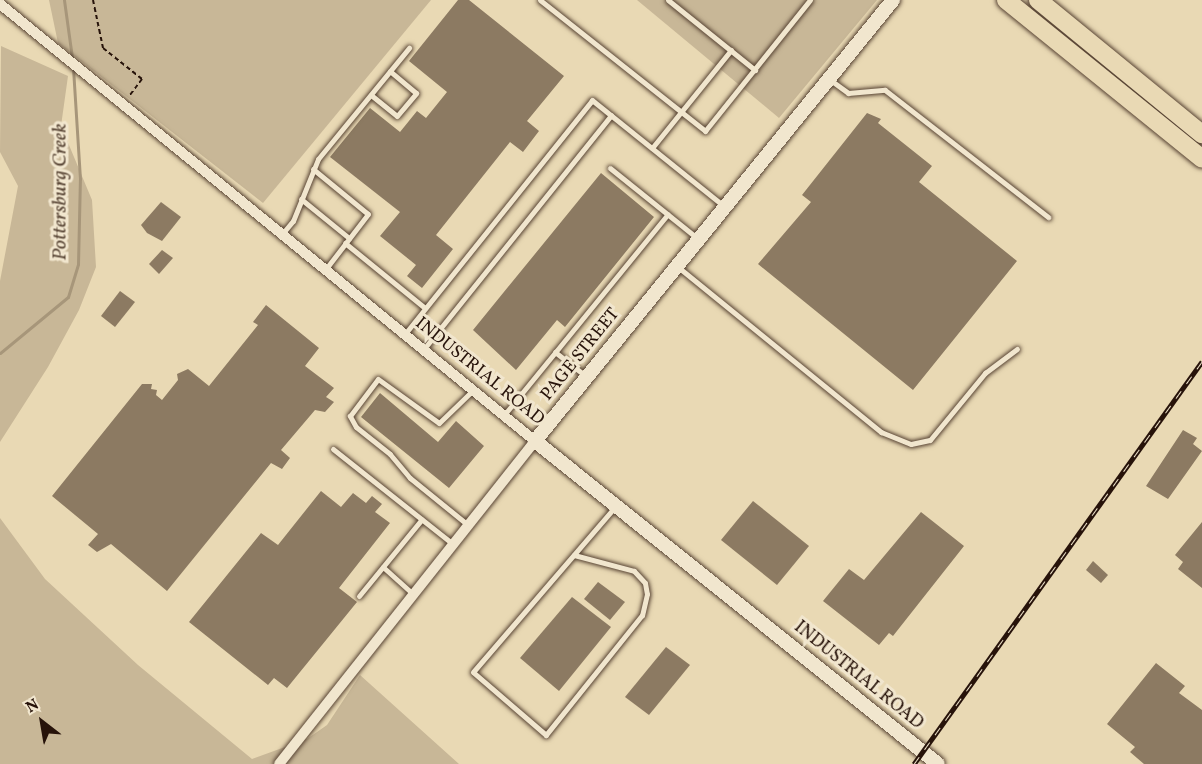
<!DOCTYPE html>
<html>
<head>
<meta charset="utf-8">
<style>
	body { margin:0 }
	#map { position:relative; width:1202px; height:764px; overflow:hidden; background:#e9d9b4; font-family:Vollkorn,serif }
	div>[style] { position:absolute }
	.green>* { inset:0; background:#c8b797 }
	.stream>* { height:3px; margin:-1.5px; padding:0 1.5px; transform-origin:1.5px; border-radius:1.5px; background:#a7967a }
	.building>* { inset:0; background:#8c7a62 }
	.path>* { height:2px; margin-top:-1px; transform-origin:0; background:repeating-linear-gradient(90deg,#27130a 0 4.5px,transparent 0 7.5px) }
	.roads { filter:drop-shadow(0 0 2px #584434) drop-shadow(0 0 2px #584434) }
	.lane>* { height:5px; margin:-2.5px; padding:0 2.5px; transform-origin:2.5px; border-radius:2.5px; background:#f1e6ce }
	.street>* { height:10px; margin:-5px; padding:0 5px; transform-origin:5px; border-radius:5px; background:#f1e6ce }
	.secondary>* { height:14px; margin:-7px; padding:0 7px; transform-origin:7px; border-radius:7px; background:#f1e6ce }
	.highway>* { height:18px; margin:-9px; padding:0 9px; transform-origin:9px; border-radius:9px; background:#e9d9b4 }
	.rail>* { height:5px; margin-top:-2.5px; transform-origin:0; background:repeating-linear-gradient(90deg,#f1e6ce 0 9px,#27130a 0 18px); box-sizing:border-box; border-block:2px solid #27130a }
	span { translate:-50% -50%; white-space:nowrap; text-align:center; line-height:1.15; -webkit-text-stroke:6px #f1e6ce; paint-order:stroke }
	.street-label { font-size:18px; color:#27130a }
	.water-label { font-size:20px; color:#5a4737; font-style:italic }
	.north { position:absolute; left:12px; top:692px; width:60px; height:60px; -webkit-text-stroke:4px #f1e6ce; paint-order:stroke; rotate:329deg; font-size:16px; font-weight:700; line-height:24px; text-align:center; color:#27130a }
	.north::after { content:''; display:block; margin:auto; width:21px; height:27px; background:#27130a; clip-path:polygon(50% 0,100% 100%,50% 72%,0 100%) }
</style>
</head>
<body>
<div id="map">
	<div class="green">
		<div style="clip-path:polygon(49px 0,431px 0,263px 203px,58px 43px)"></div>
		<div style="clip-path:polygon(637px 0,877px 0,779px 118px)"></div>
		<div style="clip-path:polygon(1px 46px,68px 76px,61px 126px,92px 200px,96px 267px,79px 310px,48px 367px,0 442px,0 281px,18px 186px,0 152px)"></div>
		<div style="clip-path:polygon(0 518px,45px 579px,138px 665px,252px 759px,307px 739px,327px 725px,360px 675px,459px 764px,0 764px)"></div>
	</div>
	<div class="stream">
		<div style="left:64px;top:0;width:59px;rotate:82.1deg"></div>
		<div style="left:0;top:353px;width:88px;rotate:-39.5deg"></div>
		<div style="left:68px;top:297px;width:34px;rotate:-73deg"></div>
		<div style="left:78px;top:264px;width:85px;rotate:-88.7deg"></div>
		<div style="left:80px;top:179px;width:112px;rotate:-93.6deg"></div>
	</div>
	<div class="building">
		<div style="clip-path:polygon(458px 0,469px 0,564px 76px,527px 121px,539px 131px,523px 152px,510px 142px,436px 235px,453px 249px,422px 288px,407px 276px,416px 265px,380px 236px,400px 212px,330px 157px,370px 108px,400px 132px,417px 111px,426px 118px,447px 92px,409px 61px)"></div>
		<div style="clip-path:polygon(867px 113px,881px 119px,878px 123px,932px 166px,919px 182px,1017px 261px,913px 390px,758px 264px,811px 202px,802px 195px)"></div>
		<div style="clip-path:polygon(601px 173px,654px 217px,565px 327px,557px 320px,516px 370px,473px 330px)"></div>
		<div style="clip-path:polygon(161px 202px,181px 217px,162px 241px,147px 233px,141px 225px)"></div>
		<div style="clip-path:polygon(162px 250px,173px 258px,159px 274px,149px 264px)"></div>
		<div style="clip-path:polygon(120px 291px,135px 302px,115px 327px,101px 316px)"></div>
		<div style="clip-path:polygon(266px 305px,319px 348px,305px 366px,334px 388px,326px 397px,334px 402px,325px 412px,315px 410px,281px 450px,290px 458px,282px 469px,271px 463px,167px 591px,111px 544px,97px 552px,88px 545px,98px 534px,52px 496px,142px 384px,152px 384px,151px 389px,157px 390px,156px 395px,162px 400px,178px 380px,177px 374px,188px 369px,209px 386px,258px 325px,253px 322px)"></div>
		<div style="clip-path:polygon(380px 393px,438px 442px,456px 421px,484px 446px,449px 488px,361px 417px)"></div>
		<div style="clip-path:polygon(1183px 430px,1197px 438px,1193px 444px,1202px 451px,1168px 499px,1146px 486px)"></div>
		<div style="clip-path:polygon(321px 491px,341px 507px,353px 493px,366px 503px,372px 496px,382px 504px,375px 512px,390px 523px,339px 588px,357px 602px,287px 688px,274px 678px,268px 685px,189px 622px,261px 533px,278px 545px)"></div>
		<div style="clip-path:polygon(753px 501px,809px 546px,777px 585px,721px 540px)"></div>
		<div style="clip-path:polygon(921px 512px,964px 546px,893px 636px,889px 633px,879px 645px,823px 601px,849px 569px,864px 580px)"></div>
		<div style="clip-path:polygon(1202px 522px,1202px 588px,1178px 569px,1183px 562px,1175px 555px)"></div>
		<div style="clip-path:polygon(1093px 561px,1108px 575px,1101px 583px,1086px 570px)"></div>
		<div style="clip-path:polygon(598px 582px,625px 602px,610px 620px,584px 599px)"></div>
		<div style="clip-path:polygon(572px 597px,611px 627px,559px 691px,520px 658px)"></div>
		<div style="clip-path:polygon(666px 647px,690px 665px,649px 715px,625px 697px)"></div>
		<div style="clip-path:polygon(1156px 663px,1185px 686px,1179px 693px,1202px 710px,1202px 764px,1144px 764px,1130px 752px,1135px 747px,1107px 724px)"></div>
	</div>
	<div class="path">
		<div style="left:93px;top:0;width:49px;rotate:78.2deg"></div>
		<div style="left:103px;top:48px;width:50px;rotate:38.5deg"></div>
		<div style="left:142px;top:79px;width:21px;rotate:127deg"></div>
	</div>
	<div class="roads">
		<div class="lane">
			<div style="left:540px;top:0;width:211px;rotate:38.4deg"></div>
			<div style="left:705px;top:131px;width:168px;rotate:-51.3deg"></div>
			<div style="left:668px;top:0;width:112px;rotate:38.8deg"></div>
			<div style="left:829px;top:79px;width:24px;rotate:36deg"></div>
			<div style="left:848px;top:93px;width:37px;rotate:-5deg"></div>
			<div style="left:885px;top:90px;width:207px;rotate:37.9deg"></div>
			<div style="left:371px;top:95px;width:33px;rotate:39deg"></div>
			<div style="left:397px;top:116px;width:30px;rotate:-50deg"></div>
			<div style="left:416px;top:93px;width:34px;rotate:-140deg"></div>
			<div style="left:652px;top:148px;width:126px;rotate:-51.1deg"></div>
			<div style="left:610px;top:168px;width:112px;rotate:38.8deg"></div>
			<div style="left:313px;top:169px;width:71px;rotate:39.3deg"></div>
			<div style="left:368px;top:214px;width:71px;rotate:127.5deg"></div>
			<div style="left:301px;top:199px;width:62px;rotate:39.1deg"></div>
			<div style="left:282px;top:234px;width:17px;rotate:-50deg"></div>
			<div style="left:293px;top:221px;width:67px;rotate:-68deg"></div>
			<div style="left:318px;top:159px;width:144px;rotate:-50.7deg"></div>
			<div style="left:345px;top:243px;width:103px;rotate:39.1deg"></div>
			<div style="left:678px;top:267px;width:262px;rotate:39.1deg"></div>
			<div style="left:881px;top:432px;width:32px;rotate:22deg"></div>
			<div style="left:911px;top:444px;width:19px;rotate:-12deg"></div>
			<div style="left:930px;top:440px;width:87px;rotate:-50.6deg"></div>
			<div style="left:985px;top:373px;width:40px;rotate:-37deg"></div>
			<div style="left:404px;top:335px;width:301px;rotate:-51.3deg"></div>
			<div style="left:592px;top:100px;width:169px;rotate:38.8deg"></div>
			<div style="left:423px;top:350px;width:301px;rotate:-51.3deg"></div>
			<div style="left:555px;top:352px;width:41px;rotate:38deg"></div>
			<div style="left:504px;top:415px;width:259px;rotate:-50.8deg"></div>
			<div style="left:333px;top:449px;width:153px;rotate:38.4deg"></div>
			<div style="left:468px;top:525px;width:75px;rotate:-141deg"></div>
			<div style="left:410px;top:478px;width:31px;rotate:-130deg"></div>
			<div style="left:390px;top:454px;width:43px;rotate:-141.5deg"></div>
			<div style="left:356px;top:427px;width:13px;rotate:-119deg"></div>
			<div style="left:350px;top:416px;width:46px;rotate:-52.9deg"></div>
			<div style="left:378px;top:379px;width:75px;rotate:35.8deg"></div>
			<div style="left:439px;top:423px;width:46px;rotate:-44.1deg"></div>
			<div style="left:574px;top:555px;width:62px;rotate:14.9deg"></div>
			<div style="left:634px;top:571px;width:16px;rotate:47deg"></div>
			<div style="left:645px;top:583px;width:11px;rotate:80deg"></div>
			<div style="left:647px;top:594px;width:22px;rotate:103deg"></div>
			<div style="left:642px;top:615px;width:154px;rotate:128.7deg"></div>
			<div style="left:546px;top:735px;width:96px;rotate:-139.2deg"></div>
			<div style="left:473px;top:672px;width:218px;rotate:-49.3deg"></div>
			<div style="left:383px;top:567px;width:40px;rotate:42deg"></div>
			<div style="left:359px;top:596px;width:99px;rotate:-50.7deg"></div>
		</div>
		<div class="street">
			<div style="left:0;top:4px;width:691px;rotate:39.24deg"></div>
			<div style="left:535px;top:441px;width:412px;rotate:128.4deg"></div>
		</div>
		<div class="secondary">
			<div style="left:893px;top:0;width:568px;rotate:129.07deg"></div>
			<div style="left:535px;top:441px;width:516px;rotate:38.71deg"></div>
		</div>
		<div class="highway">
			<div style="left:1006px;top:0;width:252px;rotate:39deg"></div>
			<div style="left:1038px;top:0;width:212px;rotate:39.3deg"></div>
		</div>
	</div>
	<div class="rail">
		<div style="left:914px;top:764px;width:495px;rotate:-54.4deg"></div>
	</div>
	<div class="street-label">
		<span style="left:581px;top:355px;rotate:-51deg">PAGE STREET</span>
		<span style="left:479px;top:372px;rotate:39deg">INDUSTRIAL ROAD</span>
		<span style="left:858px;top:676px;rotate:39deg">INDUSTRIAL ROAD</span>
	</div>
	<div class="water-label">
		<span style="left:61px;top:192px;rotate:-90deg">Pottersburg Creek</span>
	</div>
	<div class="north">N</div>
</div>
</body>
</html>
